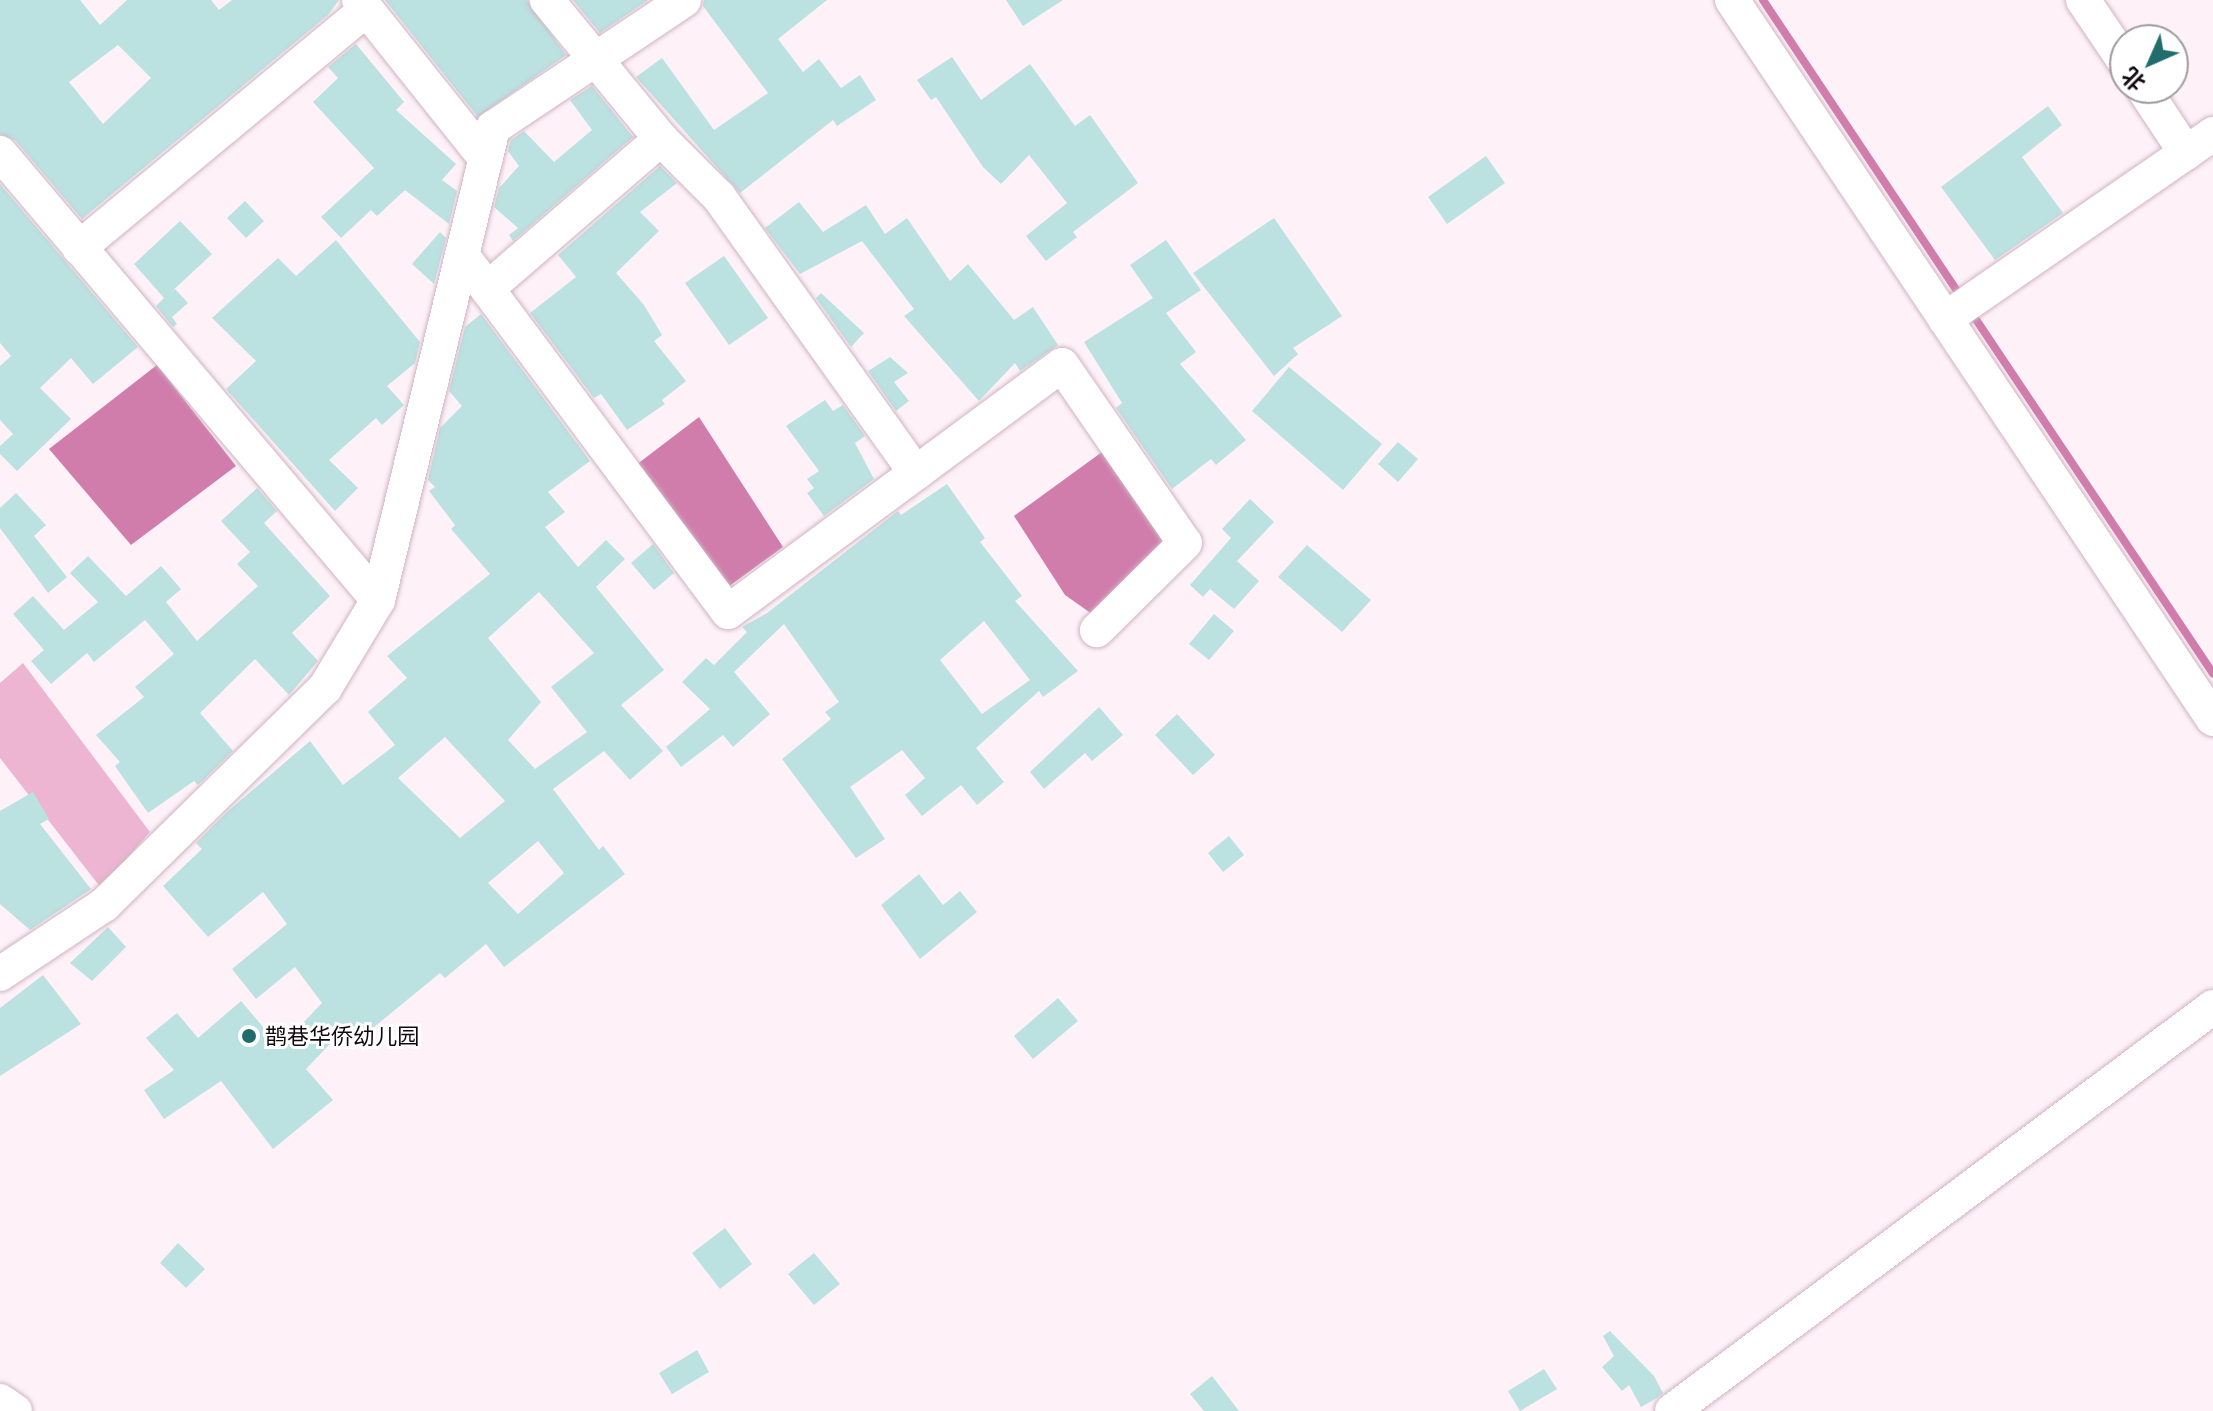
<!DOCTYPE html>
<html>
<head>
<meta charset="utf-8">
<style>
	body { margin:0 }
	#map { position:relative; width:2213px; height:1411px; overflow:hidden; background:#fef2f8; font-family:"PT Serif","Noto Sans SC",serif }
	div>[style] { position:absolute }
	.green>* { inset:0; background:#edb5d2 }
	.water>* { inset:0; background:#d07dac }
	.stream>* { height:8px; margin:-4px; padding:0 4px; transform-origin:4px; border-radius:4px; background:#d07dac }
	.building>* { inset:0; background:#bce1e1 }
	.roads { filter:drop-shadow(0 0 2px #d0b3c1) drop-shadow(0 0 2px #d0b3c1) }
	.minor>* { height:34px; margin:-17px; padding:0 17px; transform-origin:17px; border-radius:17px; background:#fff }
	.dots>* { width:22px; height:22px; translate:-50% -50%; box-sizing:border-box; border:4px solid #fff; border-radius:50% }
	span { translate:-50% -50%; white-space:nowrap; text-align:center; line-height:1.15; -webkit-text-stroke:6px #fff; paint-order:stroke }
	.poi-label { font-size:22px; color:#11080d }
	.left { translate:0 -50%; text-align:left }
	.north { position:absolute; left:2109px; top:24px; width:80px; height:80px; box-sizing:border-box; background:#fff; border:2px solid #a09c9e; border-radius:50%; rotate:225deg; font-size:22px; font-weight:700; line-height:32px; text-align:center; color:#11080d }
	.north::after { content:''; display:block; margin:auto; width:28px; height:36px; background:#216d6e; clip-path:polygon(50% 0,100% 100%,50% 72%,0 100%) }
</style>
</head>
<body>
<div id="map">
	<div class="green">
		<div style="clip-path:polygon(23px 663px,150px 832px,101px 888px,0 758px,0 683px)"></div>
	</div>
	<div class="water">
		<div style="clip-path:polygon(157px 365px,236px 466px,131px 545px,49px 449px)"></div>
		<div style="clip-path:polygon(699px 417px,783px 547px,724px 590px,636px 465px)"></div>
		<div style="clip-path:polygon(1113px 444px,1170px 545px,1092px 614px,1065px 595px,1014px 516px)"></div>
	</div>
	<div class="stream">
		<div style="left:1763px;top:0;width:357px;rotate:56.3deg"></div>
		<div style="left:1971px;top:312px;width:435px;rotate:56.2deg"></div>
	</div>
	<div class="building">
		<div style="clip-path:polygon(evenodd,0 0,80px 0,100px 25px,127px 0,211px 0,219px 10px,232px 0,339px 0,328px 15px,82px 219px,15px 140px,0 134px,0 0,118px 45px,151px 78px,103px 124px,69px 82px,118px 45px)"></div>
		<div style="clip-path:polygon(385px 0,527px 0,566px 55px,478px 117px)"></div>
		<div style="clip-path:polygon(573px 0,648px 0,600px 33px)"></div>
		<div style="clip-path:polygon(704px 0,827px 0,778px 39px,803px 72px,819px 59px,841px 88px,860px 75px,876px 100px,837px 126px,833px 120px,740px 193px,636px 77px,662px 58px,714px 130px,768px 93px,703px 6px)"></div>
		<div style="clip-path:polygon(1006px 0,1063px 0,1023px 26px)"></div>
		<div style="clip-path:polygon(356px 44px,404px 102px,396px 110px,456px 164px,442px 180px,457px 191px,449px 224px,405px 190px,377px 216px,371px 210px,341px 238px,321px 217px,374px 168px,313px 102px,338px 78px,328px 67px)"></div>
		<div style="clip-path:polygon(952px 57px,981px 100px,1030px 64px,1075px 126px,1090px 115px,1138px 183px,1073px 232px,1077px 237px,1046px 261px,1026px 236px,1067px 203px,1029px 155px,1001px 184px,983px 167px,936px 97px,931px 100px,917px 80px)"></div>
		<div style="clip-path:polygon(592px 86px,633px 137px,513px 241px,509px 235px,518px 228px,494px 207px,499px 188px,519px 166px,508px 151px,511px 140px,524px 131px,554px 162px,592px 130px,570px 100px)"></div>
		<div style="clip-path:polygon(2048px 106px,2062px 125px,2022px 157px,2063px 213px,1995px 260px,1941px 187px)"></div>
		<div style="clip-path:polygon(1486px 156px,1505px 183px,1447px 224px,1428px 197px)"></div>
		<div style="clip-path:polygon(660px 166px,677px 183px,640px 212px,659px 231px,616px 273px,644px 305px,662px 335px,654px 341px,686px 381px,662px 400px,665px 404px,627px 430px,601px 394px,594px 398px,530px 313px,576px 277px,558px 255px)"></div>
		<div style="clip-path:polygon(0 184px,138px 347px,93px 384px,71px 358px,40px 388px,71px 419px,17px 471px,0 454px,0 446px,13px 434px,0 420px,0 366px,11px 356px,0 343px)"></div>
		<div style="clip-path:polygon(245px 201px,264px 221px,246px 238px,227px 218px)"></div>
		<div style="clip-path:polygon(799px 202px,823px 232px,866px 205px,885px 234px,907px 218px,950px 281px,968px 264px,1014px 320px,1033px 307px,1058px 345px,1020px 371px,1015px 363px,979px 401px,904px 316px,914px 309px,862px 241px,800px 274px,765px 228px)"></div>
		<div style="clip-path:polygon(1274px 218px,1342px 316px,1293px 348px,1298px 354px,1274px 376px,1193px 273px)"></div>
		<div style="clip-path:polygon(180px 221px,212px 254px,170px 293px,175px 289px,188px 303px,172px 317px,177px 324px,173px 327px,156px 306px,164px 298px,134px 264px)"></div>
		<div style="clip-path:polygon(440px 232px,446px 238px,434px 284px,412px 264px)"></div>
		<div style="clip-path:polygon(336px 240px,420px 342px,415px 363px,387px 386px,404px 405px,382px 425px,376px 418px,329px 460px,358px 488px,335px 511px,226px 389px,256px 361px,212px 318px,278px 258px,296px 276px)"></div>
		<div style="clip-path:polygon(1166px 240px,1201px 290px,1166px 313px,1196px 352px,1180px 364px,1246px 440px,1216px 465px,1211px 459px,1172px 489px,1116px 408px,1122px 403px,1084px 342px,1153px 298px,1130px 265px)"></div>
		<div style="clip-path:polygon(724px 256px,768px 318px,729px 345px,685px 283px)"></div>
		<div style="clip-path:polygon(821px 293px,864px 333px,851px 347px,816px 298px)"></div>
		<div style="clip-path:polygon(evenodd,481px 314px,590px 461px,548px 492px,565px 512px,545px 527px,578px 567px,606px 540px,625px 559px,596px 587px,664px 670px,621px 705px,663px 751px,630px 780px,604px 751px,553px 789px,599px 850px,603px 846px,625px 874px,504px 967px,486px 944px,445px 978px,440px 973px,357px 1041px,346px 1027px,306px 1069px,333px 1100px,273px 1149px,221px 1081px,164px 1119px,144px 1090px,174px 1070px,146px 1038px,177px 1013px,198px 1038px,241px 1001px,280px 1047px,322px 1003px,295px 967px,256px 999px,232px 969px,287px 924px,263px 892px,208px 937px,163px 886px,202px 849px,196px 843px,227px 812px,310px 741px,343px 785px,395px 745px,368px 712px,407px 678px,387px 656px,490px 574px,451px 529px,455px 525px,429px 491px,435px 487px,428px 480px,440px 428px,462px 406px,449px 391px,465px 327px,481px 314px,539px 592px,594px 653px,551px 687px,587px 732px,535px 769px,508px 740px,541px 702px,488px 638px,539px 592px,481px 314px,445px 737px,505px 801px,460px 838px,398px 778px,445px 737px,481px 314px,538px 841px,564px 873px,518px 914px,488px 883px,538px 841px)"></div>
		<div style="clip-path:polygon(890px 357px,908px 373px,894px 382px,909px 401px,896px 411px,868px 371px)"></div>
		<div style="clip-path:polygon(1289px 367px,1382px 444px,1343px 490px,1252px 411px)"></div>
		<div style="clip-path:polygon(825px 400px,833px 411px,843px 405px,865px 436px,855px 443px,874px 479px,824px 516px,807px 493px,814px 488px,807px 479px,819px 471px,786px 426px)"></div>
		<div style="clip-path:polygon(1398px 442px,1418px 459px,1398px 482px,1378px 464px)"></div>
		<div style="clip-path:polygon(evenodd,947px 484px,985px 538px,980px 542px,1022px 596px,1015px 601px,1078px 671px,1043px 697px,1039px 691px,976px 748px,1004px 782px,977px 805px,961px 785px,922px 816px,905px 795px,925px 778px,902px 750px,850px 787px,885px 839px,856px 858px,782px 759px,831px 719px,825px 712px,839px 702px,784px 624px,734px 672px,770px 714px,733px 747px,723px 735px,681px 767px,666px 747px,710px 709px,682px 682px,706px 658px,714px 665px,747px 632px,742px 627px,767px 613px,898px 511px,901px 515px,947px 484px,984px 621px,1030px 680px,982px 714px,940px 660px,984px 621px)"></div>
		<div style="clip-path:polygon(257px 488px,277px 511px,264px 523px,330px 596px,292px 633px,318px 661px,289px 695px,255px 659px,200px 713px,233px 751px,198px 785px,194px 781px,148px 813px,115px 766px,120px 762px,96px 735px,144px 697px,135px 687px,174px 654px,145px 620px,94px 662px,87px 653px,51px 684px,31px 661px,44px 650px,13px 614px,33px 596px,64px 630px,98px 602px,70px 573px,88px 556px,126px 596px,161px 566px,181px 589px,166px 602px,197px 641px,258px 586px,237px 564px,250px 552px,221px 521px)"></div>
		<div style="clip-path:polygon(16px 493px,46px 525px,34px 536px,67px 577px,48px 593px,0 528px,0 508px)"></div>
		<div style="clip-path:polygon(1250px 499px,1274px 522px,1237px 561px,1259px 581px,1234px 609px,1210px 589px,1203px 597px,1190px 585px,1231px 538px,1222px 529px)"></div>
		<div style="clip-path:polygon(653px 544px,674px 573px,654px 590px,631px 563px)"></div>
		<div style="clip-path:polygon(1307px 545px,1371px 600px,1342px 632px,1278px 577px)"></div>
		<div style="clip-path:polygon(1214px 614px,1234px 631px,1209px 660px,1189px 644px)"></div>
		<div style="clip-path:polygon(1099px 707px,1123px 735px,1092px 761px,1085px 753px,1044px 789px,1030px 772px)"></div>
		<div style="clip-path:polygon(1177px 714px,1215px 755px,1193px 775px,1155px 735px)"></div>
		<div style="clip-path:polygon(33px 792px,49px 819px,40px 824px,91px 889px,30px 930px,0 904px,0 811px)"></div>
		<div style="clip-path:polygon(1229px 836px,1244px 855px,1223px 872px,1208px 853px)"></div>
		<div style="clip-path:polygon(919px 874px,943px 905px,960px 891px,977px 912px,920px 959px,881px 905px)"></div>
		<div style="clip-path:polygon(108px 927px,126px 947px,92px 981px,70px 963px)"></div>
		<div style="clip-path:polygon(43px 975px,81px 1024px,0 1076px,0 1008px)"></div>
		<div style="clip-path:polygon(1058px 998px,1078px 1021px,1033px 1059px,1014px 1036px)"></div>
		<div style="clip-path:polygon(725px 1228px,752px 1264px,720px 1289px,692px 1253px)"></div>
		<div style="clip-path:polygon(178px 1243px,205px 1269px,186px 1288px,160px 1263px)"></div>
		<div style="clip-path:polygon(814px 1253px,840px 1284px,814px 1305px,788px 1274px)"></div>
		<div style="clip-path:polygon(1610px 1331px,1654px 1376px,1663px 1393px,1657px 1398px,1641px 1407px,1629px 1385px,1622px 1391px,1602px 1367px,1614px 1356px,1603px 1336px)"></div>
		<div style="clip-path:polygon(697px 1350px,709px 1372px,672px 1394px,659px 1373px)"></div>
		<div style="clip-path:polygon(1544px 1369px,1557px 1389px,1520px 1411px,1508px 1391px)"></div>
		<div style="clip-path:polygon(1212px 1376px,1239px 1411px,1204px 1411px,1190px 1394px)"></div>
	</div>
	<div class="roads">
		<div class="minor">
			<div style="left:359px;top:0;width:203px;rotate:51.4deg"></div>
			<div style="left:1732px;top:0;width:865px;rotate:56.22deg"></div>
			<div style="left:2083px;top:0;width:75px;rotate:55.9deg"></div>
			<div style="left:2143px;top:88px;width:78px;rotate:56.5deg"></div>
			<div style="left:661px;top:139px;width:82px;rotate:45deg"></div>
			<div style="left:719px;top:197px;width:339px;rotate:54.5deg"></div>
			<div style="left:0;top:153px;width:585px;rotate:49.78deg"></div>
			<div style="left:79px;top:248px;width:373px;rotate:-39.7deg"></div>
			<div style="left:462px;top:255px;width:445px;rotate:53.3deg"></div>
			<div style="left:728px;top:612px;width:415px;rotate:-36.5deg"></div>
			<div style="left:1062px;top:365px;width:216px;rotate:55.4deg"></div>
			<div style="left:1185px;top:543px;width:124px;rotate:135.3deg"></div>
			<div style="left:487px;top:289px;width:230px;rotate:-40.8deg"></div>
			<div style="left:661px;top:139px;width:180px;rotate:-129.4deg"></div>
			<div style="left:1945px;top:319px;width:326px;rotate:-34.6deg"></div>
			<div style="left:0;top:974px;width:125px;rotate:-33.6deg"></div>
			<div style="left:104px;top:905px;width:310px;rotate:-44.5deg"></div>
			<div style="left:325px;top:688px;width:103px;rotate:-58.9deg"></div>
			<div style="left:378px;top:600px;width:486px;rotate:-76.3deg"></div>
			<div style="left:493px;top:128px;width:230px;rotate:-33.8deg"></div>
			<div style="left:0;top:1401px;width:18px;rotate:34deg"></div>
			<div style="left:1672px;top:1411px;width:675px;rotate:-36.75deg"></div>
		</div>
	</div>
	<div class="dots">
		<div style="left:249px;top:1036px;background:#216d6e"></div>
	</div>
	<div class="poi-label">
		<span class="left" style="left:265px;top:1036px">鹊巷华侨幼儿园</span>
	</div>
	<div class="north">北</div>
</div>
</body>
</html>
